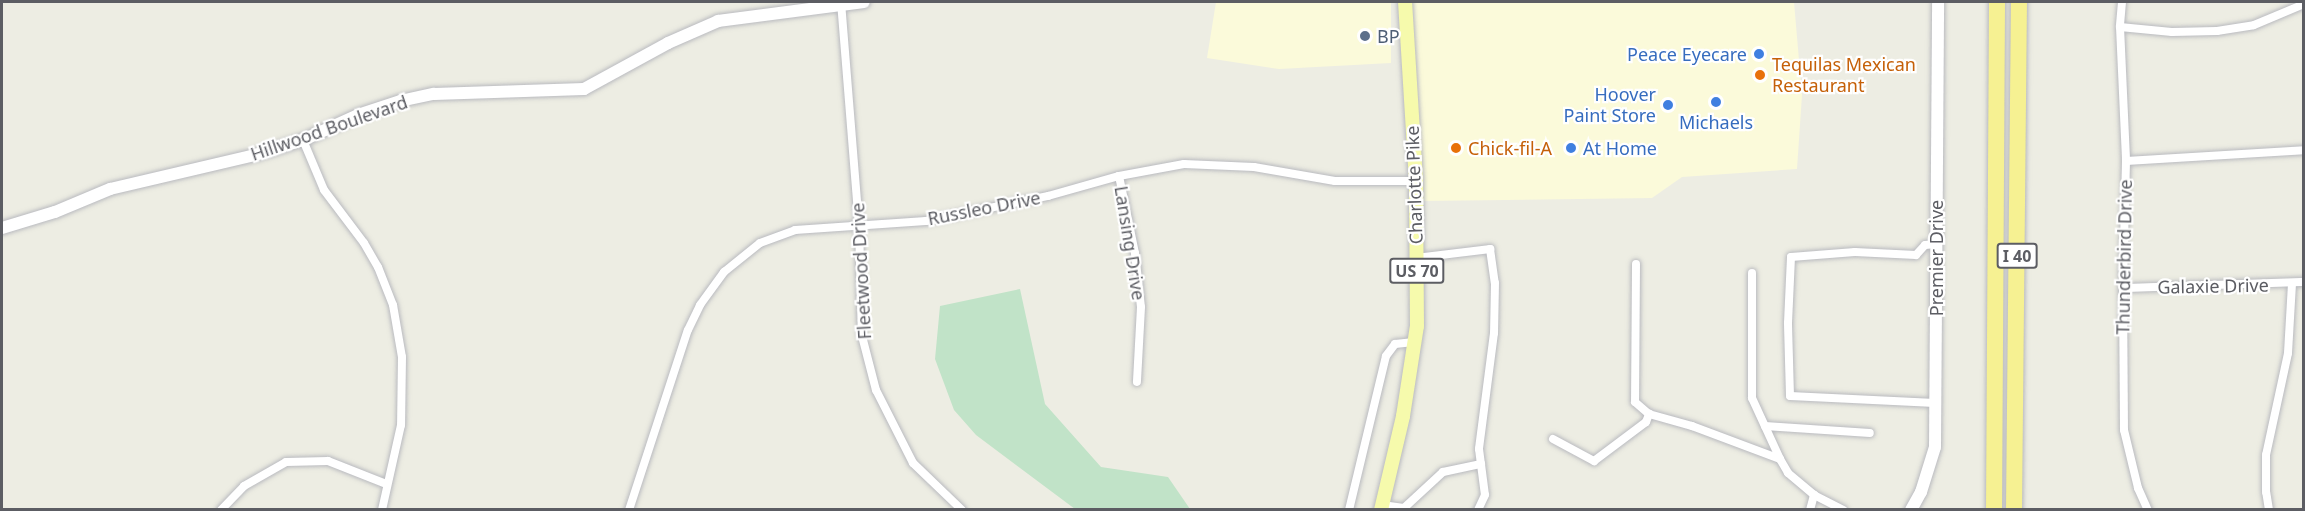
<!DOCTYPE html>
<html>
<head>
<meta charset="utf-8">
<style>
	body { margin:0 }
	#map { position:relative; width:2305px; height:511px; overflow:hidden; background:#edede3; font-family:"Noto Sans",sans-serif }
	div>[style] { position:absolute }
	.commercial>* { inset:0; background:#fbfada }
	.green>* { inset:0; background:#c1e3c8 }
	.roads { filter:drop-shadow(0 0 2px #b9babf) drop-shadow(0 0 2px #b9babf) }
	.street>* { height:8px; margin:-4px; padding:0 4px; transform-origin:4px; border-radius:4px; background:#fff }
	.secondary>* { height:12px; margin:-6px; padding:0 6px; transform-origin:6px; border-radius:6px; background:#fff }
	.primary>* { height:14px; margin:-7px; padding:0 7px; transform-origin:7px; border-radius:7px; background:#f6faac }
	.highway>* { height:16px; margin:-8px; padding:0 8px; transform-origin:8px; border-radius:8px; background:#f6f192 }
	.dots>* { width:16px; height:16px; translate:-50% -50%; box-sizing:border-box; border:3px solid #fff; border-radius:50% }
	span { translate:-50% -50%; white-space:nowrap; text-align:center; line-height:1.15; -webkit-text-stroke:4.5px #fff; paint-order:stroke }
	.shield-label span { padding:2px 4px; background:#fff; border:2px solid; border-radius:4px; -webkit-text-stroke-width:0 }
	.shield-label { font-size:16px; color:#5c5d63; font-weight:700 }
	.service-label { font-size:18px; color:#4e5e75 }
	.left { translate:0 -50%; text-align:left }
	.shop-label { font-size:18px; color:#366cbe }
	.right { translate:-100% -50%; text-align:right }
	.food-label { font-size:18px; color:#c56008 }
	.street-label { font-size:18px; color:#5c5d63 }
	.frame { position:absolute; inset:0; border:3px solid #5c5d63; pointer-events:none }
</style>
</head>
<body>
<div id="map">
	<div class="commercial">
		<div style="clip-path:polygon(1216px 2px,1391px 2px,1391px 63px,1279px 69px,1207px 58px)"></div>
		<div style="clip-path:polygon(1411px 2px,1794px 2px,1802px 95px,1797px 169px,1682px 177px,1652px 198px,1422px 201px)"></div>
	</div>
	<div class="green">
		<div style="clip-path:polygon(1020px 289px,1045px 404px,1101px 467px,1168px 477px,1190px 509px,1075px 509px,976px 435px,954px 410px,935px 359px,940px 306px)"></div>
	</div>
	<div class="roads">
		<div class="street">
			<div style="left:841px;top:2px;width:224px;rotate:85.4deg"></div>
			<div style="left:859px;top:225px;width:111px;rotate:88.5deg"></div>
			<div style="left:862px;top:336px;width:56px;rotate:75.5deg"></div>
			<div style="left:876px;top:390px;width:82px;rotate:63.1deg"></div>
			<div style="left:913px;top:463px;width:68px;rotate:43.8deg"></div>
			<div style="left:2122px;top:2px;width:25px;rotate:95deg"></div>
			<div style="left:2120px;top:27px;width:134px;rotate:87.4deg"></div>
			<div style="left:2126px;top:161px;width:127px;rotate:91.4deg"></div>
			<div style="left:2123px;top:288px;width:142px;rotate:89.6deg"></div>
			<div style="left:2124px;top:430px;width:60px;rotate:76.4deg"></div>
			<div style="left:2138px;top:488px;width:24px;rotate:66deg"></div>
			<div style="left:2120px;top:27px;width:52px;rotate:5.5deg"></div>
			<div style="left:2172px;top:32px;width:45px;rotate:-1.3deg"></div>
			<div style="left:2217px;top:31px;width:37px;rotate:-9deg"></div>
			<div style="left:2254px;top:25px;width:54px;rotate:-22.8deg"></div>
			<div style="left:303px;top:140px;width:54px;rotate:67.2deg"></div>
			<div style="left:324px;top:190px;width:66px;rotate:53deg"></div>
			<div style="left:364px;top:243px;width:28px;rotate:60deg"></div>
			<div style="left:378px;top:267px;width:41px;rotate:68.5deg"></div>
			<div style="left:393px;top:305px;width:53px;rotate:80.2deg"></div>
			<div style="left:402px;top:357px;width:68px;rotate:90.8deg"></div>
			<div style="left:401px;top:425px;width:87px;rotate:102.6deg"></div>
			<div style="left:2126px;top:161px;width:178px;rotate:-3.5deg"></div>
			<div style="left:1119px;top:176px;width:79px;rotate:78.3deg"></div>
			<div style="left:1135px;top:253px;width:54px;rotate:83.7deg"></div>
			<div style="left:1141px;top:307px;width:75px;rotate:93.1deg"></div>
			<div style="left:1416px;top:258px;width:75px;rotate:-6.9deg"></div>
			<div style="left:1490px;top:249px;width:34px;rotate:82deg"></div>
			<div style="left:1495px;top:283px;width:50px;rotate:91.1deg"></div>
			<div style="left:1494px;top:333px;width:117px;rotate:97.4deg"></div>
			<div style="left:1479px;top:449px;width:46px;rotate:82.6deg"></div>
			<div style="left:1485px;top:495px;width:17px;rotate:115deg"></div>
			<div style="left:1636px;top:264px;width:138px;rotate:90.4deg"></div>
			<div style="left:1635px;top:402px;width:18px;rotate:41deg"></div>
			<div style="left:1649px;top:414px;width:45px;rotate:15.6deg"></div>
			<div style="left:1692px;top:426px;width:94px;rotate:20.6deg"></div>
			<div style="left:1780px;top:459px;width:16px;rotate:60deg"></div>
			<div style="left:1788px;top:473px;width:34px;rotate:40deg"></div>
			<div style="left:1814px;top:495px;width:33px;rotate:27deg"></div>
			<div style="left:1752px;top:273px;width:125px;rotate:90deg"></div>
			<div style="left:1752px;top:398px;width:67px;rotate:65.3deg"></div>
			<div style="left:2123px;top:288px;width:181px;rotate:-1.9deg"></div>
			<div style="left:1935px;top:403px;width:145px;rotate:-177.2deg"></div>
			<div style="left:1790px;top:396px;width:73px;rotate:-91.6deg"></div>
			<div style="left:1788px;top:323px;width:66px;rotate:-87.4deg"></div>
			<div style="left:1791px;top:257px;width:64px;rotate:-4.5deg"></div>
			<div style="left:1855px;top:252px;width:61px;rotate:2.8deg"></div>
			<div style="left:1916px;top:255px;width:13px;rotate:-48deg"></div>
			<div style="left:1925px;top:245px;width:11px;rotate:-5deg"></div>
			<div style="left:1765px;top:426px;width:105px;rotate:3.8deg"></div>
			<div style="left:1553px;top:439px;width:47px;rotate:28.2deg"></div>
			<div style="left:1594px;top:461px;width:65px;rotate:-36.9deg"></div>
			<div style="left:1646px;top:422px;width:9px;rotate:-69deg"></div>
			<div style="left:1382px;top:505px;width:22px;rotate:8deg"></div>
			<div style="left:1404px;top:508px;width:53px;rotate:-42.7deg"></div>
			<div style="left:1443px;top:472px;width:39px;rotate:-12deg"></div>
			<div style="left:221px;top:510px;width:33px;rotate:-46deg"></div>
			<div style="left:244px;top:486px;width:48px;rotate:-29.7deg"></div>
			<div style="left:286px;top:462px;width:42px;rotate:-1.4deg"></div>
			<div style="left:328px;top:461px;width:62px;rotate:21.6deg"></div>
			<div style="left:629px;top:510px;width:189px;rotate:-71.9deg"></div>
			<div style="left:688px;top:330px;width:28px;rotate:-64deg"></div>
			<div style="left:700px;top:305px;width:41px;rotate:-54deg"></div>
			<div style="left:724px;top:272px;width:46px;rotate:-38.9deg"></div>
			<div style="left:760px;top:243px;width:37px;rotate:-20deg"></div>
			<div style="left:795px;top:230px;width:131px;rotate:-3.9deg"></div>
			<div style="left:926px;top:221px;width:125px;rotate:-11.6deg"></div>
			<div style="left:1048px;top:196px;width:74px;rotate:-15.7deg"></div>
			<div style="left:1119px;top:176px;width:66px;rotate:-10.5deg"></div>
			<div style="left:1184px;top:164px;width:70px;rotate:2.5deg"></div>
			<div style="left:1254px;top:167px;width:82px;rotate:9.8deg"></div>
			<div style="left:1335px;top:181px;width:81px"></div>
			<div style="left:1349px;top:510px;width:158px;rotate:-76.5deg"></div>
			<div style="left:1386px;top:356px;width:15px;rotate:-53deg"></div>
			<div style="left:1395px;top:344px;width:19px;rotate:-6deg"></div>
			<div style="left:1810px;top:510px;width:16px;rotate:-75deg"></div>
			<div style="left:2269px;top:510px;width:18px;rotate:-99deg"></div>
			<div style="left:2266px;top:492px;width:37px;rotate:-90deg"></div>
			<div style="left:2266px;top:455px;width:104px;rotate:-77.8deg"></div>
			<div style="left:2288px;top:353px;width:69px;rotate:-86.7deg"></div>
		</div>
		<div class="secondary">
			<div style="left:2px;top:228px;width:55px;rotate:-16.8deg"></div>
			<div style="left:55px;top:212px;width:60px;rotate:-22.7deg"></div>
			<div style="left:110px;top:189px;width:149px;rotate:-13.2deg"></div>
			<div style="left:255px;top:155px;width:50px;rotate:-17.4deg"></div>
			<div style="left:303px;top:140px;width:60px;rotate:-24.4deg"></div>
			<div style="left:358px;top:115px;width:44px;rotate:-18.4deg"></div>
			<div style="left:400px;top:101px;width:35px;rotate:-12deg"></div>
			<div style="left:434px;top:94px;width:150px;rotate:-1.9deg"></div>
			<div style="left:584px;top:89px;width:96px;rotate:-28.7deg"></div>
			<div style="left:668px;top:43px;width:55px;rotate:-23.7deg"></div>
			<div style="left:718px;top:21px;width:147px;rotate:-7.4deg"></div>
			<div style="left:1911px;top:510px;width:21px;rotate:-61deg"></div>
			<div style="left:1921px;top:492px;width:47px;rotate:-72.7deg"></div>
			<div style="left:1935px;top:447px;width:445px;rotate:-89.6deg"></div>
		</div>
		<div class="primary">
			<div style="left:1381px;top:510px;width:97px;rotate:-76.8deg"></div>
			<div style="left:1403px;top:416px;width:91px;rotate:-81.2deg"></div>
			<div style="left:1417px;top:326px;width:145px;rotate:-90.4deg"></div>
			<div style="left:1416px;top:181px;width:179px;rotate:-93.5deg"></div>
		</div>
		<div class="highway">
			<div style="left:1994px;top:510px;width:508px;rotate:-89.66deg"></div>
			<div style="left:2014px;top:510px;width:508px;rotate:-89.44deg"></div>
		</div>
	</div>
	<div class="dots">
		<div style="left:1365px;top:36px;background:#5c6f8a"></div>
		<div style="left:1759px;top:54px;background:#3f7fe0"></div>
		<div style="left:1760px;top:75px;background:#e8710a"></div>
		<div style="left:1716px;top:102px;background:#3f7fe0"></div>
		<div style="left:1668px;top:105px;background:#3f7fe0"></div>
		<div style="left:1456px;top:148px;background:#e8710a"></div>
		<div style="left:1571px;top:148px;background:#3f7fe0"></div>
	</div>
	<div class="shield-label">
		<span style="left:2017px;top:256px">I 40</span>
		<span style="left:1417px;top:271px">US 70</span>
	</div>
	<div class="service-label">
		<span class="left" style="left:1377px;top:36px">BP</span>
	</div>
	<div class="shop-label">
		<span class="right" style="left:1747px;top:54px">Peace Eyecare</span>
		<span class="right" style="left:1656px;top:105px">Hoover<br>Paint Store</span>
		<span style="left:1716px;top:122px">Michaels</span>
		<span class="left" style="left:1583px;top:148px">At Home</span>
	</div>
	<div class="food-label">
		<span class="left" style="left:1772px;top:75px">Tequilas Mexican<br>Restaurant</span>
		<span class="left" style="left:1468px;top:148px">Chick-fil-A</span>
	</div>
	<div class="street-label">
		<span style="left:329px;top:128px;rotate:-19deg">Hillwood Boulevard</span>
		<span style="left:1414px;top:185px;rotate:-92deg">Charlotte Pike</span>
		<span style="left:984px;top:208px;rotate:-11deg">Russleo Drive</span>
		<span style="left:1130px;top:243px;rotate:81deg">Lansing Drive</span>
		<span style="left:2124px;top:257px;rotate:-89deg">Thunderbird Drive</span>
		<span style="left:1936px;top:258px;rotate:-90deg">Premier Drive</span>
		<span style="left:861px;top:271px;rotate:-93deg">Fleetwood Drive</span>
		<span style="left:2213px;top:286px;rotate:-1deg">Galaxie Drive</span>
	</div>
	<div class="frame"></div>
</div>
</body>
</html>
